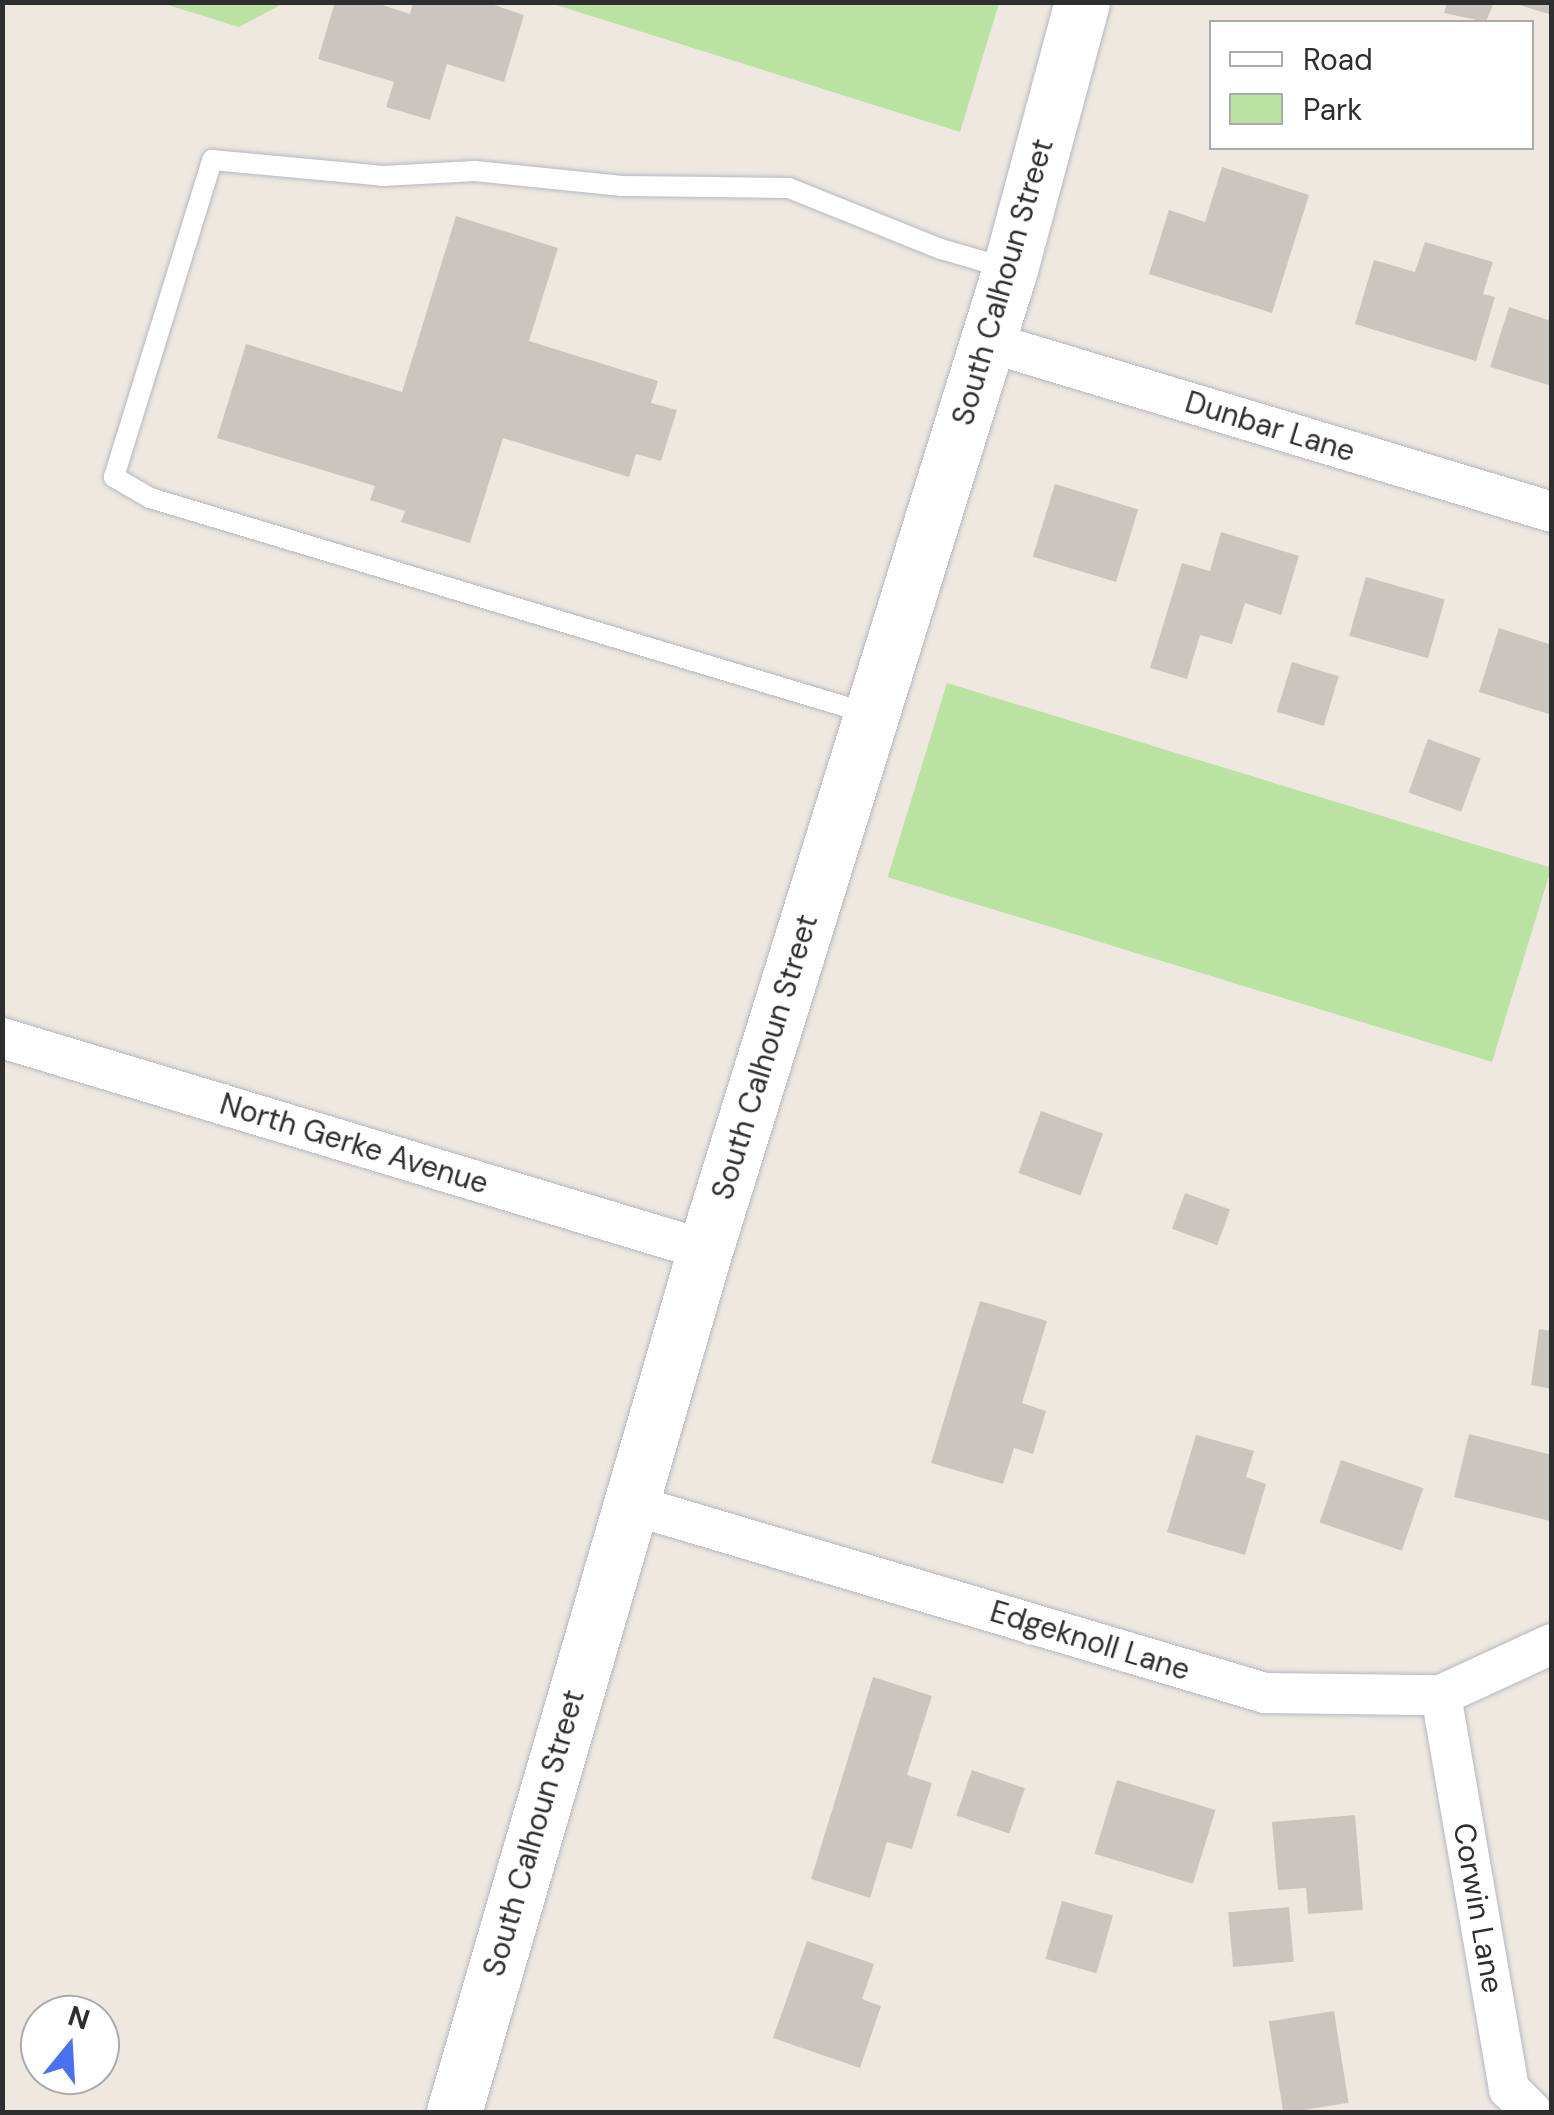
<!DOCTYPE html>
<html>
<head>
<meta charset="utf-8">
<style>
  body { margin:0 }
  #map { position:relative; width:1554px; height:2115px; overflow:hidden; background:#eee8e1; font-family:"DM Sans",sans-serif }
  div>[style] { position:absolute }
  .green>* { inset:0; background:#bae2a1; transform-origin:0 0 }
  .building>* { inset:0; background:#cac6bf; transform-origin:0 0 }
  .roads { filter:drop-shadow(0 0 2px #b5b8c0) drop-shadow(0 0 2px #b5b8c0) }
  .lane>* { height:20px; margin:-10px; padding:0 10px; transform-origin:10px; border-radius:10px; background:#fff }
  .street>* { height:40px; margin:-20px; padding:0 20px; transform-origin:20px; border-radius:20px; background:#fff }
  .secondary>* { height:55px; margin:-27.5px; padding:0 27.5px; transform-origin:27.5px; border-radius:27.5px; background:#fff }
  span { translate:-50% -50%; white-space:nowrap; text-align:center; line-height:1.15; -webkit-text-stroke:9px #fff; paint-order:stroke }
  .street-label { font-size:30px; color:#2e2e2e }
  .frame { position:absolute; inset:0; border:5px solid #2e2e2e; pointer-events:none }
  .legend { position:absolute; left:1209px; top:20px; width:325px; height:130px; box-sizing:border-box; background:#fff; border:2px solid #ababab; margin:0; padding:12px 18px; list-style:none; font-size:30px; color:#2e2e2e }
  .legend li { display:flex; align-items:center; gap:20px; height:50px }
  .legend b { width:50px; border:2px solid #ababab }
  .north { position:absolute; left:20px; top:1995px; width:100px; height:100px; box-sizing:border-box; background:#fff; border:2px solid #ababab; border-radius:50%; rotate:18deg; font-size:28px; font-weight:700; line-height:40px; text-align:center; color:#2e2e2e }
  .north::after { content:''; display:block; margin:auto; width:35px; height:45px; background:#4972f3; clip-path:polygon(50% 0,100% 100%,50% 72%,0 100%) }
</style>
</head>
<body>
<div id="map">
  <div class="green">
    <div style="clip-path:polygon(161px 3px,284px 2px,284px 3px,239px 27px)"></div>
    <div style="clip-path:polygon(550px 3px,999px 3px,960px 132px)"></div>
    <div style="left:947px;top:683px;width:632px;height:203px;rotate:17deg"></div>
  </div>
  <div class="building">
    <div style="clip-path:polygon(335px 2px,373px 2px,410px 14px,413px 2px,485px 2px,524px 15px,504px 82px,447px 64px,430px 120px,386px 107px,394px 82px,318px 59px)"></div>
    <div style="clip-path:polygon(1447px 2px,1494px 2px,1486px 22px,1444px 13px)"></div>
    <div style="clip-path:polygon(1552px 2px,1552px 15px,1513px 3px,1514px 2px)"></div>
    <div style="clip-path:polygon(1222px 167px,1309px 195px,1272px 313px,1149px 274px,1169px 210px,1205px 222px)"></div>
    <div style="clip-path:polygon(456px 216px,558px 248px,529px 341px,658px 381px,651px 403px,677px 410px,661px 461px,636px 454px,629px 477px,503px 438px,470px 543px,401px 522px,405px 511px,370px 500px,375px 486px,217px 438px,246px 344px,402px 392px)"></div>
    <div style="clip-path:polygon(1425px 242px,1493px 262px,1483px 294px,1495px 297px,1476px 361px,1355px 324px,1374px 260px,1415px 272px)"></div>
    <div style="clip-path:polygon(1509px 307px,1548px 320px,1552px 312px,1552px 386px,1490px 367px)"></div>
    <div style="left:1055px;top:484px;width:87px;height:76px;rotate:17deg"></div>
    <div style="clip-path:polygon(1221px 532px,1299px 556px,1281px 615px,1245px 603px,1232px 644px,1200px 635px,1187px 679px,1150px 668px,1182px 563px,1210px 571px)"></div>
    <div style="left:1366px;top:577px;width:82px;height:61px;rotate:16deg"></div>
    <div style="clip-path:polygon(1499px 628px,1552px 645px,1552px 715px,1479px 692px)"></div>
    <div style="left:1292px;top:662px;width:49px;height:52px;rotate:17deg"></div>
    <div style="left:1428px;top:739px;width:56px;height:57px;rotate:20deg"></div>
    <div style="left:1041px;top:1111px;width:66px;height:66px;rotate:20deg"></div>
    <div style="left:1185px;top:1193px;width:48px;height:38px;rotate:20deg"></div>
    <div style="clip-path:polygon(980px 1301px,1047px 1321px,1022px 1403px,1046px 1411px,1033px 1454px,1014px 1448px,1003px 1484px,931px 1463px)"></div>
    <div style="clip-path:polygon(1539px 1329px,1552px 1331px,1552px 1389px,1531px 1385px)"></div>
    <div style="clip-path:polygon(1469px 1434px,1552px 1455px,1550px 1521px,1454px 1497px)"></div>
    <div style="clip-path:polygon(1196px 1435px,1254px 1451px,1246px 1477px,1266px 1484px,1245px 1555px,1167px 1532px)"></div>
    <div style="left:1341px;top:1460px;width:87px;height:66px;rotate:19deg"></div>
    <div style="clip-path:polygon(873px 1677px,932px 1696px,907px 1775px,932px 1783px,912px 1849px,887px 1842px,870px 1898px,811px 1879px)"></div>
    <div style="left:972px;top:1770px;width:56px;height:48px;rotate:19deg"></div>
    <div style="left:1117px;top:1780px;width:103px;height:77px;rotate:17deg"></div>
    <div style="clip-path:polygon(1355px 1815px,1363px 1910px,1308px 1914px,1306px 1888px,1278px 1890px,1272px 1822px)"></div>
    <div style="left:1062px;top:1901px;width:53px;height:60px;rotate:16deg"></div>
    <div style="left:1289px;top:1907px;width:55px;height:61px;rotate:85deg"></div>
    <div style="clip-path:polygon(807px 1941px,874px 1964px,862px 1999px,881px 2006px,860px 2068px,773px 2038px)"></div>
    <div style="left:1334px;top:2011px;width:93px;height:66px;rotate:81deg"></div>
  </div>
  <div class="roads">
    <div class="lane">
      <div style="left:870px;top:714px;width:752px;rotate:-163.3deg"></div>
      <div style="left:150px;top:498px;width:42px;rotate:-149.7deg"></div>
      <div style="left:114px;top:477px;width:332px;rotate:-72.8deg"></div>
      <div style="left:212px;top:160px;width:172px;rotate:5.3deg"></div>
      <div style="left:383px;top:176px;width:92px;rotate:-3.1deg"></div>
      <div style="left:475px;top:171px;width:148px;rotate:5.8deg"></div>
      <div style="left:622px;top:186px;width:167px;rotate:0.7deg"></div>
      <div style="left:789px;top:188px;width:164px;rotate:21.9deg"></div>
      <div style="left:941px;top:249px;width:72px;rotate:16.2deg"></div>
    </div>
    <div class="street">
      <div style="left:988px;top:342px;width:589px;rotate:16.77deg"></div>
      <div style="left:2px;top:1038px;width:734px;rotate:16.78deg"></div>
      <div style="left:629px;top:1504px;width:663px;rotate:16.55deg"></div>
      <div style="left:1265px;top:1693px;width:176px;rotate:0.7deg"></div>
      <div style="left:1441px;top:1695px;width:122px;rotate:-24.7deg"></div>
      <div style="left:1441px;top:1695px;width:400px;rotate:80.2deg"></div>
      <div style="left:1509px;top:2089px;width:33px;rotate:45deg"></div>
    </div>
    <div class="secondary">
      <div style="left:454px;top:2112px;width:898px;rotate:-73.77deg"></div>
      <div style="left:705px;top:1250px;width:1027px;rotate:-72.73deg"></div>
      <div style="left:1010px;top:269px;width:277px;rotate:-74.9deg"></div>
    </div>
  </div>
  <div class="street-label">
    <span style="left:1003px;top:282px;rotate:-74deg">South Calhoun Street</span>
    <span style="left:1270px;top:427px;rotate:17deg">Dunbar Lane</span>
    <span style="left:765px;top:1057px;rotate:-73deg">South Calhoun Street</span>
    <span style="left:354px;top:1144px;rotate:17deg">North Gerke Avenue</span>
    <span style="left:1090px;top:1641px;rotate:17deg">Edgeknoll Lane</span>
    <span style="left:534px;top:1833px;rotate:-74deg">South Calhoun Street</span>
    <span style="left:1478px;top:1908px;rotate:80deg">Corwin Lane</span>
  </div>
  <div class="frame"></div>
  <ul class="legend">
  <li><b style="height:12px;background:#fff"></b>Road</li>
  <li><b style="height:28px;background:#bae2a1"></b>Park</li>
  </ul>
  <div class="north">N</div>
</div>
</body>
</html>
